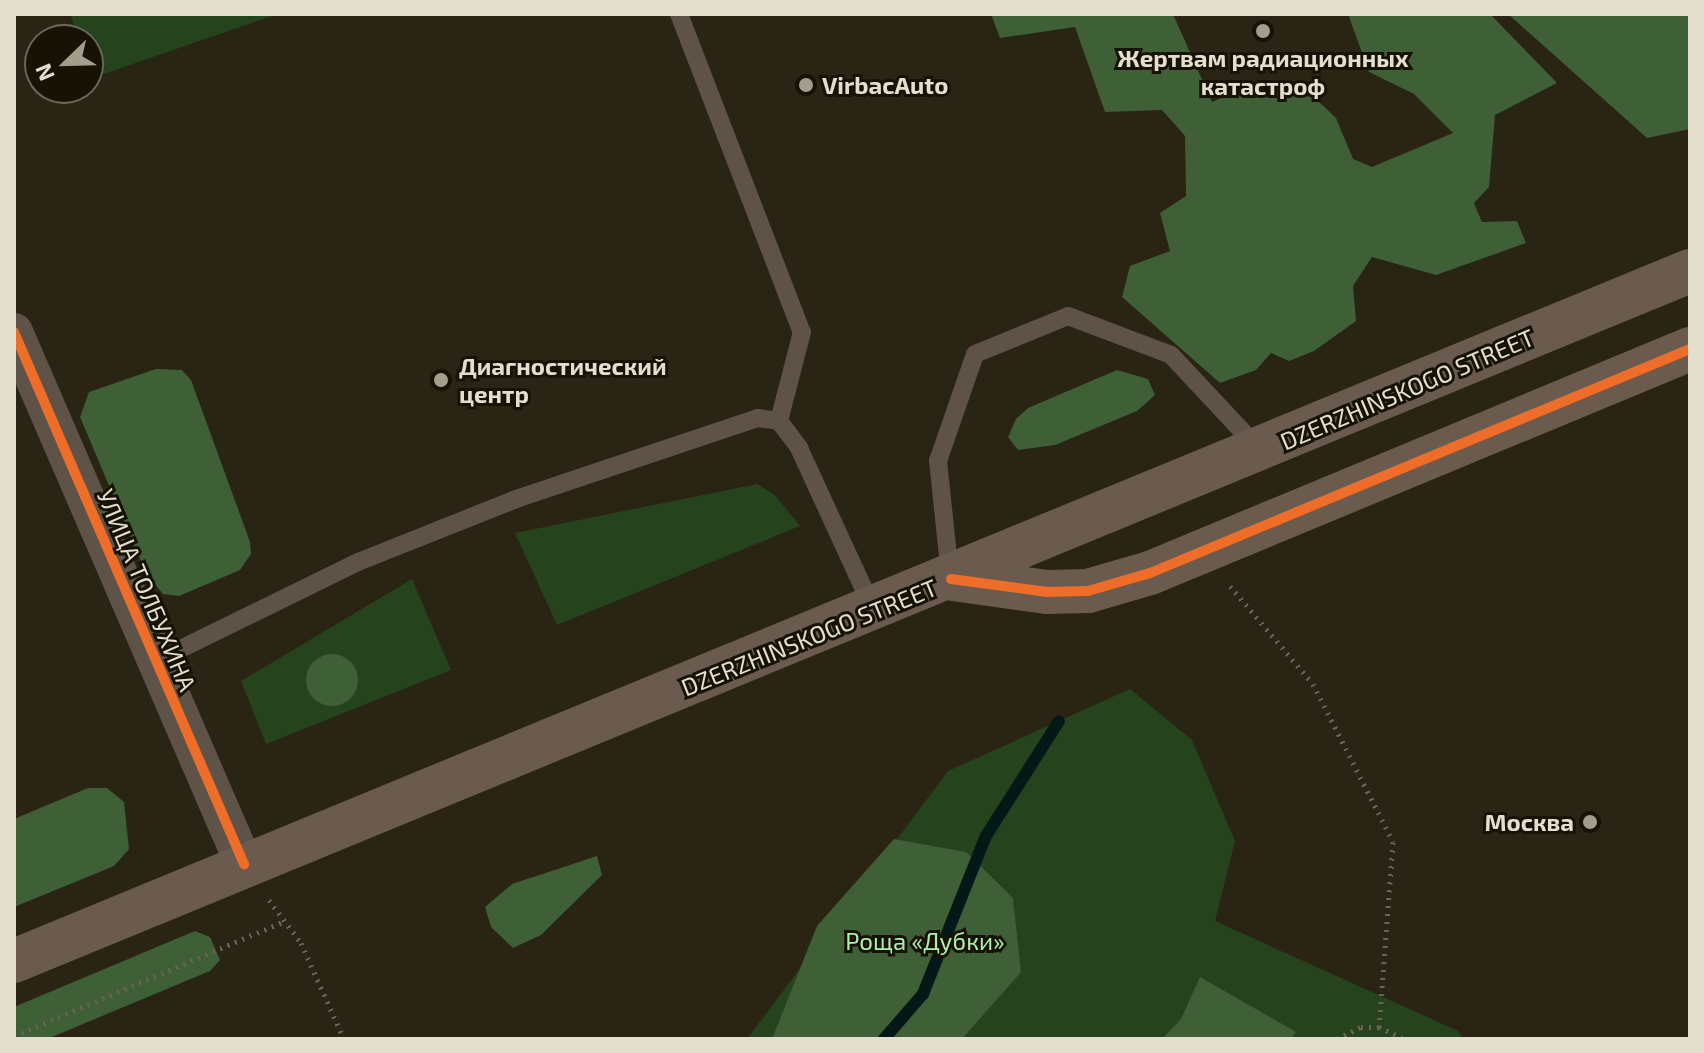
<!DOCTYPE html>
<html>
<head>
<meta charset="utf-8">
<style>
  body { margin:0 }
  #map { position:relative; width:1704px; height:1053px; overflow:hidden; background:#292413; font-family:"Exo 2",sans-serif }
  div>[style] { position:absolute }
  .green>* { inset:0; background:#25441d }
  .forest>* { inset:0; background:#3f5f36 }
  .round { border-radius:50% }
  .stream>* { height:12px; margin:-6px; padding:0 6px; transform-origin:6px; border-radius:6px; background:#041818 }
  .path>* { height:5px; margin-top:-2.5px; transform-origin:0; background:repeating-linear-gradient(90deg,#6a6258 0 2px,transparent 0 8px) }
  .lane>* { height:18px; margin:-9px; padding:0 9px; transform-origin:9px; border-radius:9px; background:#5f5348 }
  .street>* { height:38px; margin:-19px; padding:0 19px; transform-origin:19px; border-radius:19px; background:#5f5348 }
  .secondary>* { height:44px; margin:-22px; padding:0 22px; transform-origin:22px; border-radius:22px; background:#6a5b4e }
  .cycleway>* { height:10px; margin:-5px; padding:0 5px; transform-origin:5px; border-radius:5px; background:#ee6e29 }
  .dots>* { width:22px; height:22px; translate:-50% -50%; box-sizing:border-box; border:4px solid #161306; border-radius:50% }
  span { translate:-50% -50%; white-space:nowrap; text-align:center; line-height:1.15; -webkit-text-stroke:6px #161306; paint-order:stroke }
  .poi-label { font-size:24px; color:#e4dfcd; font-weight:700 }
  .left { translate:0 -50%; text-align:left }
  .right { translate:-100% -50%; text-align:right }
  .street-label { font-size:24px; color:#e4dfcd }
  .park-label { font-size:24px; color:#b1eda8 }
  .frame { position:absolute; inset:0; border:16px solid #e4dfcd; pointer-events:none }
  .north { position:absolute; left:24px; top:24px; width:80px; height:80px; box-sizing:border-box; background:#161306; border:2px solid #686556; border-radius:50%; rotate:247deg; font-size:22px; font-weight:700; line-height:32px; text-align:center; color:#e4dfcd }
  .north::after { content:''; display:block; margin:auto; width:28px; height:36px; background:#a39e8c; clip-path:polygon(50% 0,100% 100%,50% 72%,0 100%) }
</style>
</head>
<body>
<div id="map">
  <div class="green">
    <div style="clip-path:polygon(70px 14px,278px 14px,92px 78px,88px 40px,79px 40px)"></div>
    <div style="clip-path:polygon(757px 484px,775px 495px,800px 526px,557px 625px,515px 533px)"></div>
    <div style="clip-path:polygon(412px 579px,451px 670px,266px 744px,241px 681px)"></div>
    <div style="clip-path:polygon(1130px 689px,1192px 740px,1235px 841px,1215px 921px,1458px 1031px,1463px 1039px,747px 1039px,948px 771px)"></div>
  </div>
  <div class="forest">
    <div style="clip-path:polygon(991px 14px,1173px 14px,1212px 102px,1243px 89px,1282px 87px,1316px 99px,1336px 118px,1353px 159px,1372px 167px,1453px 133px,1414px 94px,1369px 72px,1348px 14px,1490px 14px,1557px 83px,1495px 115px,1489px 187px,1474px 203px,1482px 222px,1517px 221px,1526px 243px,1436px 275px,1372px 257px,1353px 286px,1356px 321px,1314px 351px,1289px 361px,1271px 353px,1256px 370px,1220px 383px,1122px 297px,1130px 266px,1170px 251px,1160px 213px,1186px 196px,1185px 136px,1162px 110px,1105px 112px,1075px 27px,1000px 38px)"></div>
    <div style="clip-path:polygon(1508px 14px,1690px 14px,1690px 129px,1647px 138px)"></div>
    <div style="clip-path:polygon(156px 369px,182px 370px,191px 380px,250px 542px,251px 554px,240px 570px,179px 596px,163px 594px,146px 573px,80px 417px,89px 392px)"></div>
    <div style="clip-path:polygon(1117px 370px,1148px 379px,1155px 395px,1137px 411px,1055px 445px,1018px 450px,1008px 437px,1016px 419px,1028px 408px)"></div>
    <div class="round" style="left:306px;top:654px;width:52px;height:52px"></div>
    <div style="clip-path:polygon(88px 788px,107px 788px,124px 802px,129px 849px,114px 866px,14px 907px,14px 819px)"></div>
    <div style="clip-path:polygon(894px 839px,966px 852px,1013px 898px,1021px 972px,962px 1039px,772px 1039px,817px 926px)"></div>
    <div style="clip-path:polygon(597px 856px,602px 875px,541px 935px,513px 948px,491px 927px,485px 907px,512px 884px)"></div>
    <div style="clip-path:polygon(195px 931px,210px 937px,220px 960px,210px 971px,47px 1039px,14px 1039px,14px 1007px)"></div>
    <div style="clip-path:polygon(1200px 977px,1296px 1032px,1291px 1039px,1162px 1039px,1181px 1019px)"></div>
  </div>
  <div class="stream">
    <div style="left:884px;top:1039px;width:60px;rotate:-49.1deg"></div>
    <div style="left:923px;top:994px;width:170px;rotate:-68.3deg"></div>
    <div style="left:986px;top:836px;width:136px;rotate:-57.6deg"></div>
  </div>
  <div class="path">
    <div style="left:1230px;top:586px;width:128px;rotate:49.7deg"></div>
    <div style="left:1313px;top:684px;width:177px;rotate:63.1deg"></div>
    <div style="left:1393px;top:842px;width:186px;rotate:94.3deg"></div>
    <div style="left:269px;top:900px;width:54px;rotate:53.3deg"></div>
    <div style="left:301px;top:943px;width:105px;rotate:65.9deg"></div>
    <div style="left:14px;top:1036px;width:294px;rotate:-23deg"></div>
    <div style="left:1337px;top:1039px;width:27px;rotate:-27deg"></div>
    <div style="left:1361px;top:1027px;width:18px"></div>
    <div style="left:1379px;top:1027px;width:29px;rotate:25deg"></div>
  </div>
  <div class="lane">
    <div style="left:679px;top:14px;width:341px;rotate:68.9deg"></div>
    <div style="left:802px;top:332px;width:92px;rotate:104.5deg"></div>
    <div style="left:950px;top:575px;width:115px;rotate:-96deg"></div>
    <div style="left:938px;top:461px;width:113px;rotate:-70.9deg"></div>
    <div style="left:975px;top:354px;width:100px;rotate:-22.2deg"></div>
    <div style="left:1068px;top:316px;width:110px;rotate:20.7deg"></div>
    <div style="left:1171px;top:355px;width:127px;rotate:46.9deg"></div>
    <div style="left:156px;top:661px;width:225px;rotate:-26.1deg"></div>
    <div style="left:358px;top:562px;width:170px;rotate:-21.7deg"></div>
    <div style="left:516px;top:499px;width:255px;rotate:-18.5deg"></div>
    <div style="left:758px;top:418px;width:21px;rotate:8deg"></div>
    <div style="left:779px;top:421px;width:34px;rotate:53deg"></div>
    <div style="left:799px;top:448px;width:175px;rotate:65.3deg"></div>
  </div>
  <div class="street">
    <div style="left:14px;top:332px;width:580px;rotate:66.62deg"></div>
  </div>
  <div class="secondary">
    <div style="left:953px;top:579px;width:95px;rotate:7.9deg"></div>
    <div style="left:1047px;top:592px;width:41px;rotate:-1.4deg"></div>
    <div style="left:1088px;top:591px;width:65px;rotate:-16.2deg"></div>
    <div style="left:1150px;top:573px;width:585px;rotate:-22.53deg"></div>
    <div style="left:14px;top:961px;width:1812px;rotate:-22.38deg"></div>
  </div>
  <div class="cycleway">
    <div style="left:14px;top:332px;width:580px;rotate:66.62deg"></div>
    <div style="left:951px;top:579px;width:97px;rotate:7.7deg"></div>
    <div style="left:1047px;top:592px;width:41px;rotate:-1.4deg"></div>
    <div style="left:1088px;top:591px;width:65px;rotate:-16.2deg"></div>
    <div style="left:1150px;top:573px;width:585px;rotate:-22.53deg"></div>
  </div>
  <div class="dots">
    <div style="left:1263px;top:31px;background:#a39e8c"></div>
    <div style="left:806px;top:85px;background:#a39e8c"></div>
    <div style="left:441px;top:380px;background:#a39e8c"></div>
    <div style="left:1590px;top:822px;background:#a39e8c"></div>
  </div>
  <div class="poi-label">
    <span style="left:1263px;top:72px">Жертвам радиационных<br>катастроф</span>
    <span class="left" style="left:822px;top:85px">VirbacAuto</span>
    <span class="left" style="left:459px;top:380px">Диагностический<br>центр</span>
    <span class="right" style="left:1574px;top:822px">Москва</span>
  </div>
  <div class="street-label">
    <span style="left:1407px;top:389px;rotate:-23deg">DZERZHINSKOGO STREET</span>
    <span style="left:147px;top:590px;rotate:67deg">УЛИЦА ТОЛБУХИНА</span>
    <span style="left:809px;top:637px;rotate:-22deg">DZERZHINSKOGO STREET</span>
  </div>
  <div class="park-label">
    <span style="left:925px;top:941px">Роща «Дубки»</span>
  </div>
  <div class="frame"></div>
  <div class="north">N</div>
</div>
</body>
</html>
